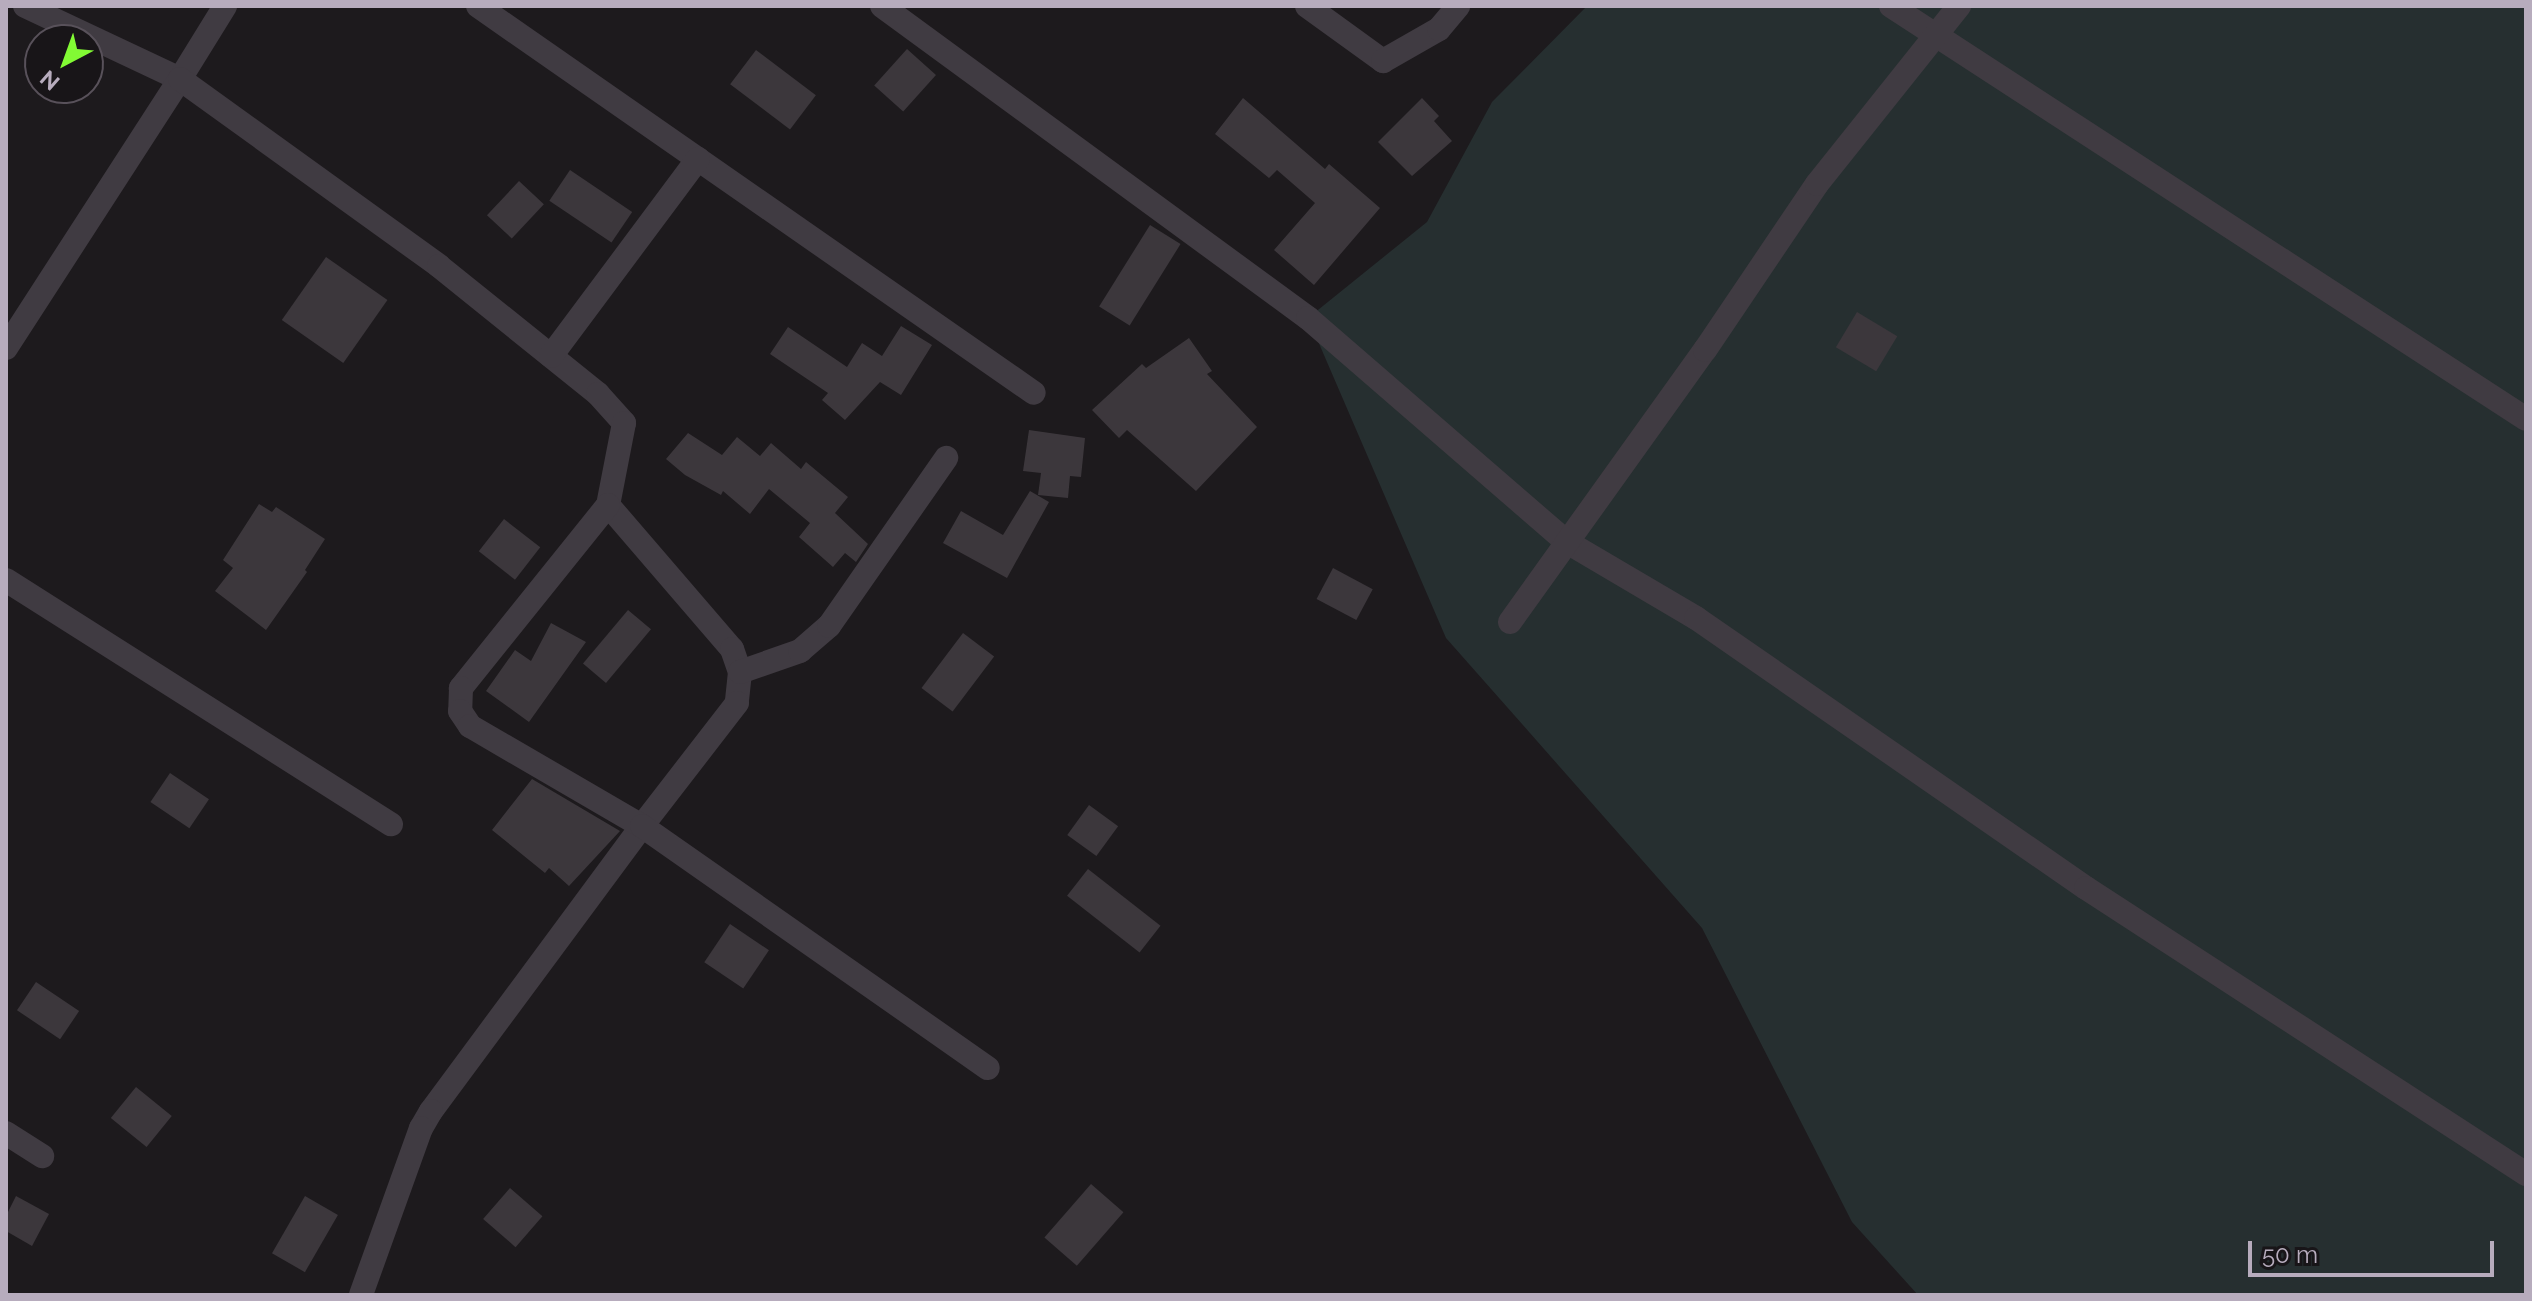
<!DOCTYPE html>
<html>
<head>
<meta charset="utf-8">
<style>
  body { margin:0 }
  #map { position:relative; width:2532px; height:1301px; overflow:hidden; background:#1d1a1d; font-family:Raleway,sans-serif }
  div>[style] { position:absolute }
  .green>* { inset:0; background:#262f30 }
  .building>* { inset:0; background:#3c373c; transform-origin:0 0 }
  .minor>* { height:24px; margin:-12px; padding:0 12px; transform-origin:12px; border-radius:12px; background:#403b42 }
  span { translate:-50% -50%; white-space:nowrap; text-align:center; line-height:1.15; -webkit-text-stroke:6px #181518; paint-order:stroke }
  .frame { position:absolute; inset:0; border:8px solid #b7acbd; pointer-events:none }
  .north { position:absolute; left:24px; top:24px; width:80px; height:80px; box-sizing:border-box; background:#181518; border:2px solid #58515a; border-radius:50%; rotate:221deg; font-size:22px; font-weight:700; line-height:32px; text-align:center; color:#b7acbd }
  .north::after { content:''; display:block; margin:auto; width:28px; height:36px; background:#82fa34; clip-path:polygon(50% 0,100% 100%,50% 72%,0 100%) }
  .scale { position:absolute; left:2248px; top:1241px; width:246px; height:36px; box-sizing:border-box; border:4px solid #b7acbd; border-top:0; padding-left:10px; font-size:24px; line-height:28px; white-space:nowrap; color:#b7acbd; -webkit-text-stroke:6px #181518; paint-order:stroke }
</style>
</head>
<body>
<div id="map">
  <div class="green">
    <div style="clip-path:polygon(1587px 6px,2526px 6px,2526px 1295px,1918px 1295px,1852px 1222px,1702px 928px,1446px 638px,1308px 318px,1427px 222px,1492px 102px)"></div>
  </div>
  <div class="building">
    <div style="left:907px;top:49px;width:39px;height:49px;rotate:42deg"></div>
    <div style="left:756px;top:50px;width:75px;height:43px;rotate:37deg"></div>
    <div style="clip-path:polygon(1243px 98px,1325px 169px,1329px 164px,1380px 208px,1314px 285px,1274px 250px,1315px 203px,1277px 170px,1269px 178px,1215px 134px)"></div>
    <div style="clip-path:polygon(1422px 98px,1439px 116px,1434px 121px,1452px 141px,1412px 176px,1378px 142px)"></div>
    <div style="left:570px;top:170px;width:75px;height:37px;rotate:34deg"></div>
    <div style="left:519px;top:181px;width:34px;height:47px;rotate:43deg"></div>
    <div style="left:1150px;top:225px;width:36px;height:96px;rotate:32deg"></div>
    <div style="left:326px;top:257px;width:75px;height:77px;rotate:35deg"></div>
    <div style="left:1857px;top:312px;width:47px;height:41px;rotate:31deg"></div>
    <div style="clip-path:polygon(901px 326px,932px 345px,901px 395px,880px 382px,845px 420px,822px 400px,828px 393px,770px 354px,788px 327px,847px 367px,862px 343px,882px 356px)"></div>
    <div style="clip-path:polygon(1189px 338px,1212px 371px,1207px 374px,1257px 427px,1196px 491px,1127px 430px,1119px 438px,1092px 410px,1142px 364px,1146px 368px)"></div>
    <div style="clip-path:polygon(1029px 430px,1085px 438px,1081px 477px,1070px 476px,1068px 498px,1038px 495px,1041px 473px,1023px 471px)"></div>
    <div style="clip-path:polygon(688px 433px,722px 455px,737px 437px,760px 456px,771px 443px,801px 469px,806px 462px,848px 497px,835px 513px,868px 544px,856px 562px,845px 553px,833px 567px,799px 537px,810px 523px,769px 489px,750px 514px,723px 491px,721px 495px,685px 475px,666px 459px)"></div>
    <div style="clip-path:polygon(1030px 491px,1049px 502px,1007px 578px,943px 543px,961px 511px,1003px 535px)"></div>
    <div style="clip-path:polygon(259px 504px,272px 512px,276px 507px,325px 539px,305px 570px,307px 572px,266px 630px,215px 591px,233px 568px,223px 560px)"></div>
    <div style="left:504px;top:519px;width:46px;height:41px;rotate:38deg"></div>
    <div style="left:1333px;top:568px;width:45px;height:35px;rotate:28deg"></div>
    <div style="left:628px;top:610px;width:30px;height:70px;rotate:40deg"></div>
    <div style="clip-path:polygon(551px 623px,586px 642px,529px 722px,486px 691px,515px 650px,531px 661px)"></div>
    <div style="left:963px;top:633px;width:39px;height:69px;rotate:37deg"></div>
    <div style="left:170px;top:773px;width:47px;height:35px;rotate:34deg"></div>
    <div style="clip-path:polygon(532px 779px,620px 831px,569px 886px,549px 868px,545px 873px,492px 830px)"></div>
    <div style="left:1089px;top:805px;width:36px;height:37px;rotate:36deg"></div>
    <div style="left:1088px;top:869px;width:92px;height:34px;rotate:38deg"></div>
    <div style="left:730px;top:924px;width:47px;height:46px;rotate:34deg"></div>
    <div style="left:36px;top:982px;width:52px;height:34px;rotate:34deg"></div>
    <div style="left:136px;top:1087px;width:46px;height:40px;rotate:39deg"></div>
    <div style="left:1091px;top:1184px;width:43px;height:71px;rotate:41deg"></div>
    <div style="left:510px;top:1188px;width:43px;height:41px;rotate:41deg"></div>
    <div style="clip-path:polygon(16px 1196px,49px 1214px,32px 1246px,6px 1231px,6px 1216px)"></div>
    <div style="left:305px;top:1196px;width:38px;height:66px;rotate:30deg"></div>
  </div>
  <div class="minor">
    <div style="left:25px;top:6px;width:171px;rotate:25.2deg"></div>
    <div style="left:180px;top:79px;width:86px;rotate:-58.3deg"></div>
    <div style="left:478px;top:6px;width:677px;rotate:34.84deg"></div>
    <div style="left:882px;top:6px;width:528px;rotate:36.22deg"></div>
    <div style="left:1308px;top:318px;width:342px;rotate:40.9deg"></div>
    <div style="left:1567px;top:542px;width:150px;rotate:30.5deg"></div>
    <div style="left:1696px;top:618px;width:474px;rotate:34.7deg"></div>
    <div style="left:2086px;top:888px;width:525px;rotate:33.02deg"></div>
    <div style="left:1307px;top:6px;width:94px;rotate:35.9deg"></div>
    <div style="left:1383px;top:61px;width:64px;rotate:-29.7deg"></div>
    <div style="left:1439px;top:29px;width:30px;rotate:-50deg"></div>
    <div style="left:1891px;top:6px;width:757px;rotate:33.04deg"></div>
    <div style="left:6px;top:348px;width:320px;rotate:-57.1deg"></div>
    <div style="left:180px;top:79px;width:319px;rotate:35.8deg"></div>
    <div style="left:439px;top:266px;width:204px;rotate:38.8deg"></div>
    <div style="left:598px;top:394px;width:39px;rotate:48deg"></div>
    <div style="left:624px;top:423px;width:84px;rotate:101deg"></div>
    <div style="left:608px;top:505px;width:190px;rotate:49.3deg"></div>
    <div style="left:732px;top:649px;width:24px;rotate:71deg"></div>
    <div style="left:740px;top:672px;width:31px;rotate:96deg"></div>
    <div style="left:737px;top:703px;width:155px;rotate:127.7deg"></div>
    <div style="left:642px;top:826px;width:355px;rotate:126.5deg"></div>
    <div style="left:431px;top:1111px;width:20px;rotate:120deg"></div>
    <div style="left:421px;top:1128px;width:177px;rotate:109.8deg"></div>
    <div style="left:551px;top:356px;width:246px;rotate:-53.3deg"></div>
    <div style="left:608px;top:505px;width:235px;rotate:128.8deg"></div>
    <div style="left:461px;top:688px;width:23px;rotate:92deg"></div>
    <div style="left:460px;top:711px;width:18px;rotate:56deg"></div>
    <div style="left:470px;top:726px;width:199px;rotate:30.2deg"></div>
    <div style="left:642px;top:826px;width:422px;rotate:35deg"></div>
    <div style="left:6px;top:580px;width:456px;rotate:32.4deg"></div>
    <div style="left:1510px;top:622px;width:335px;rotate:-54.4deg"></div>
    <div style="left:1705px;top:350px;width:200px;rotate:-56deg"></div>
    <div style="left:1817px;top:184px;width:228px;rotate:-51.4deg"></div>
    <div style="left:740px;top:672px;width:64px;rotate:-19.3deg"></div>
    <div style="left:800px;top:651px;width:38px;rotate:-41deg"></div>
    <div style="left:829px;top:626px;width:205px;rotate:-55.1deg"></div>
    <div style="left:6px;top:1133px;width:43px;rotate:32.6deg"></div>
  </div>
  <div class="frame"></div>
  <div class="north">N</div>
  <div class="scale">50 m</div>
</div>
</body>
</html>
